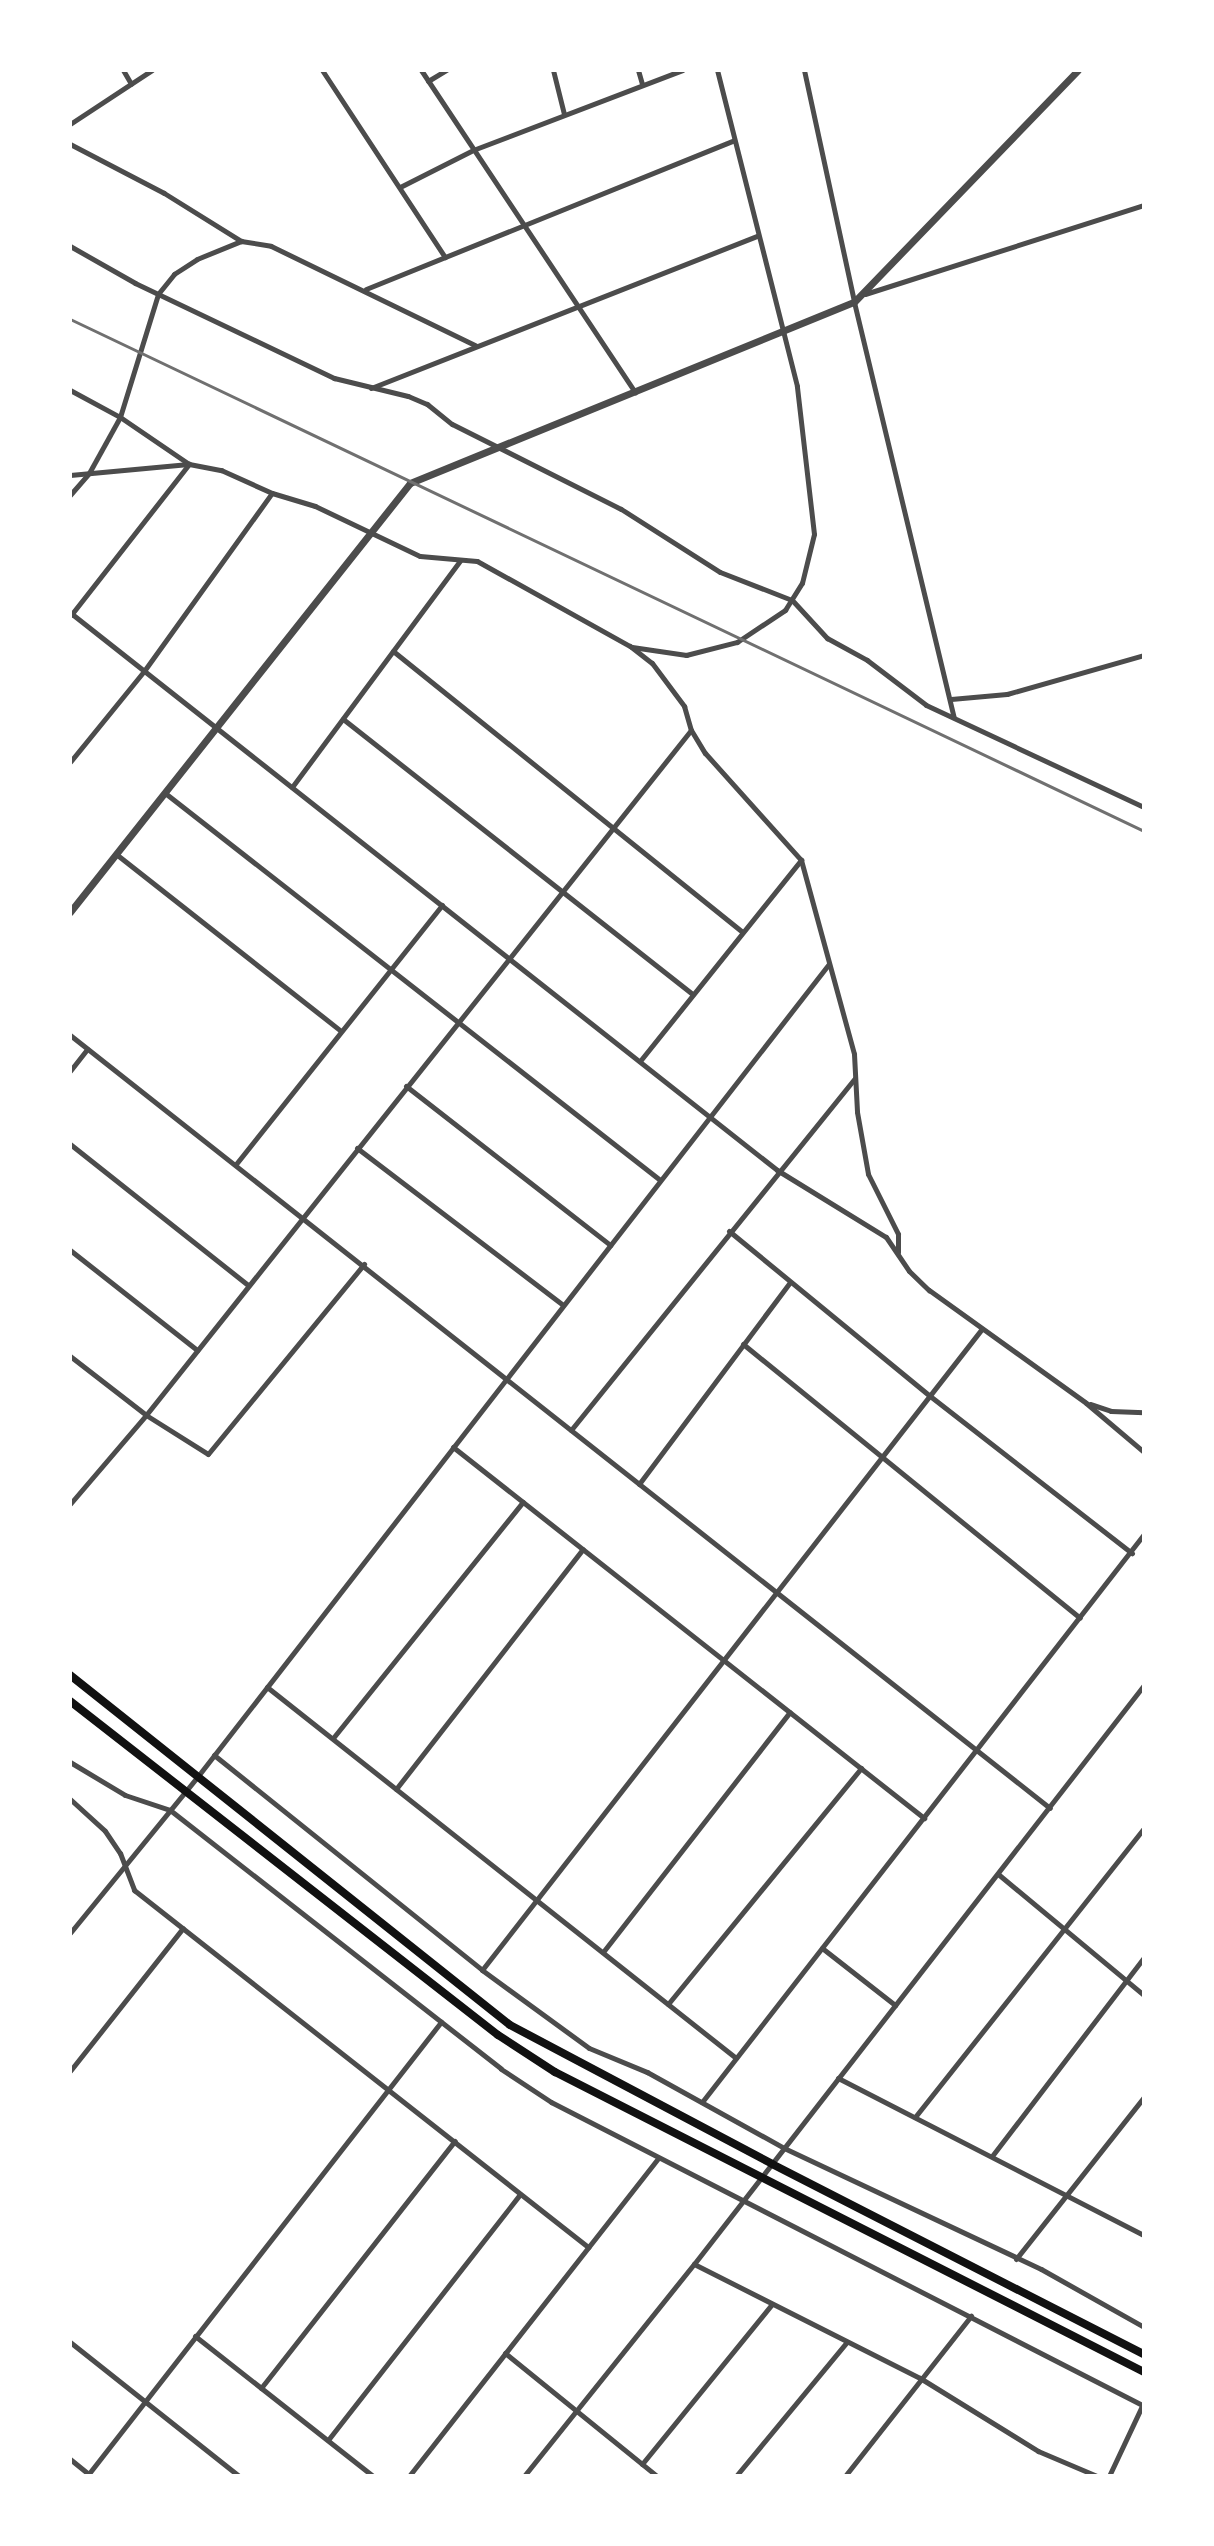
<!DOCTYPE html>
<html>
<head>
<meta charset="utf-8">
<style>
  body { margin:0 }
  #map { position:relative; width:1214px; height:2546px; overflow:hidden; background:#fff; font-family:Bitter,serif }
  div>[style] { position:absolute }
  .minor>* { height:5px; margin:-2.5px; padding:0 2.5px; transform-origin:2.5px; border-radius:2.5px; background:#4c4c4c }
  .tertiary>* { height:7px; margin:-3.5px; padding:0 3.5px; transform-origin:3.5px; border-radius:3.5px; background:#4c4c4c }
  .primary>* { height:8px; margin:-4px; padding:0 4px; transform-origin:4px; border-radius:4px; background:#111 }
  .rail>* { height:3px; margin:-1.5px; padding:0 1.5px; transform-origin:1.5px; border-radius:1.5px; background:#707070 }
  span { translate:-50% -50%; white-space:nowrap; text-align:center; line-height:1.15; -webkit-text-stroke:8px #fff; paint-order:stroke }
  .frame { position:absolute; inset:0; border:72px solid #fff; pointer-events:none }
</style>
</head>
<body>
<div id="map">
  <div class="minor">
    <div style="left:123px;top:70px;width:16px;rotate:60deg"></div>
    <div style="left:322px;top:70px;width:224px;rotate:56.7deg"></div>
    <div style="left:421px;top:70px;width:387px;rotate:56.4deg"></div>
    <div style="left:553px;top:70px;width:45px;rotate:76deg"></div>
    <div style="left:638px;top:70px;width:15px;rotate:74deg"></div>
    <div style="left:804px;top:70px;width:237px;rotate:77.8deg"></div>
    <div style="left:854px;top:302px;width:427px;rotate:76.5deg"></div>
    <div style="left:428px;top:81px;width:21px;rotate:-31deg"></div>
    <div style="left:70px;top:124px;width:98px;rotate:-33.4deg"></div>
    <div style="left:70px;top:144px;width:106px;rotate:27.5deg"></div>
    <div style="left:164px;top:193px;width:91px;rotate:31.9deg"></div>
    <div style="left:241px;top:241px;width:30px;rotate:9deg"></div>
    <div style="left:271px;top:246px;width:227px;rotate:25.9deg"></div>
    <div style="left:400px;top:187px;width:82px;rotate:-26.9deg"></div>
    <div style="left:473px;top:150px;width:224px;rotate:-20.9deg"></div>
    <div style="left:70px;top:246px;width:75px;rotate:29.6deg"></div>
    <div style="left:135px;top:283px;width:221px;rotate:25.5deg"></div>
    <div style="left:334px;top:378px;width:76px;rotate:13.7deg"></div>
    <div style="left:408px;top:396px;width:21px;rotate:23deg"></div>
    <div style="left:427px;top:404px;width:32px;rotate:39deg"></div>
    <div style="left:452px;top:424px;width:189px;rotate:26.7deg"></div>
    <div style="left:621px;top:509px;width:117px;rotate:32.5deg"></div>
    <div style="left:720px;top:572px;width:77px;rotate:21.3deg"></div>
    <div style="left:792px;top:600px;width:52px;rotate:47.4deg"></div>
    <div style="left:827px;top:638px;width:46px;rotate:28.8deg"></div>
    <div style="left:867px;top:660px;width:74px;rotate:37.3deg"></div>
    <div style="left:926px;top:705px;width:241px;rotate:25.1deg"></div>
    <div style="left:366px;top:289px;width:396px;rotate:-22deg"></div>
    <div style="left:865px;top:294px;width:293px;rotate:-17.7deg"></div>
    <div style="left:371px;top:388px;width:415px;rotate:-21.5deg"></div>
    <div style="left:70px;top:390px;width:57px;rotate:28.4deg"></div>
    <div style="left:120px;top:417px;width:83px;rotate:34.3deg"></div>
    <div style="left:189px;top:464px;width:33px;rotate:11deg"></div>
    <div style="left:221px;top:470px;width:56px;rotate:24.3deg"></div>
    <div style="left:272px;top:493px;width:45px;rotate:16.8deg"></div>
    <div style="left:315px;top:506px;width:116px;rotate:25.5deg"></div>
    <div style="left:420px;top:556px;width:57px;rotate:5deg"></div>
    <div style="left:477px;top:561px;width:175px;rotate:29.1deg"></div>
    <div style="left:630px;top:646px;width:28px;rotate:38deg"></div>
    <div style="left:652px;top:663px;width:54px;rotate:53.3deg"></div>
    <div style="left:684px;top:706px;width:25px;rotate:74deg"></div>
    <div style="left:691px;top:730px;width:27px;rotate:59deg"></div>
    <div style="left:705px;top:753px;width:144px;rotate:48.1deg"></div>
    <div style="left:801px;top:860px;width:201px;rotate:74.7deg"></div>
    <div style="left:854px;top:1054px;width:58px;rotate:87deg"></div>
    <div style="left:857px;top:1112px;width:63px;rotate:79.9deg"></div>
    <div style="left:868px;top:1174px;width:67px;rotate:63.4deg"></div>
    <div style="left:898px;top:1234px;width:18px;rotate:90deg"></div>
    <div style="left:70px;top:475px;width:119px;rotate:-5.3deg"></div>
    <div style="left:70px;top:495px;width:29px;rotate:-49deg"></div>
    <div style="left:89px;top:473px;width:64px;rotate:-61deg"></div>
    <div style="left:120px;top:417px;width:129px;rotate:-72.8deg"></div>
    <div style="left:158px;top:294px;width:26px;rotate:-51deg"></div>
    <div style="left:174px;top:274px;width:27px;rotate:-33deg"></div>
    <div style="left:197px;top:259px;width:48px;rotate:-22.2deg"></div>
    <div style="left:72px;top:614px;width:898px;rotate:38.26deg"></div>
    <div style="left:777px;top:1170px;width:128px;rotate:31.6deg"></div>
    <div style="left:886px;top:1237px;width:41px;rotate:55.9deg"></div>
    <div style="left:909px;top:1271px;width:28px;rotate:44deg"></div>
    <div style="left:929px;top:1290px;width:193px;rotate:35.7deg"></div>
    <div style="left:1086px;top:1403px;width:76px;rotate:40.2deg"></div>
    <div style="left:71px;top:615px;width:192px;rotate:-52deg"></div>
    <div style="left:632px;top:647px;width:55px;rotate:8.4deg"></div>
    <div style="left:686px;top:655px;width:53px;rotate:-14.3deg"></div>
    <div style="left:737px;top:642px;width:58px;rotate:-33.7deg"></div>
    <div style="left:785px;top:610px;width:32px;rotate:-58deg"></div>
    <div style="left:802px;top:583px;width:50px;rotate:-76.2deg"></div>
    <div style="left:814px;top:534px;width:149px;rotate:-96.6deg"></div>
    <div style="left:797px;top:386px;width:326px;rotate:-104.2deg"></div>
    <div style="left:393px;top:651px;width:448px;rotate:38.8deg"></div>
    <div style="left:951px;top:699px;width:56px;rotate:-5.1deg"></div>
    <div style="left:1007px;top:694px;width:142px;rotate:-15.9deg"></div>
    <div style="left:343px;top:719px;width:445px;rotate:38.2deg"></div>
    <div style="left:70px;top:762px;width:117px;rotate:-50.9deg"></div>
    <div style="left:144px;top:671px;width:219px;rotate:-54.3deg"></div>
    <div style="left:292px;top:787px;width:282px;rotate:-53.4deg"></div>
    <div style="left:165px;top:793px;width:628px;rotate:38.02deg"></div>
    <div style="left:116px;top:854px;width:286px;rotate:38.2deg"></div>
    <div style="left:70px;top:1035px;width:1248px;rotate:38.27deg"></div>
    <div style="left:640px;top:1061px;width:258px;rotate:-51.3deg"></div>
    <div style="left:70px;top:1071px;width:28px;rotate:-52deg"></div>
    <div style="left:406px;top:1086px;width:259px;rotate:37.9deg"></div>
    <div style="left:70px;top:1144px;width:227px;rotate:38.4deg"></div>
    <div style="left:357px;top:1148px;width:259px;rotate:37.3deg"></div>
    <div style="left:236px;top:1164px;width:331px;rotate:-51.5deg"></div>
    <div style="left:729px;top:1231px;width:260px;rotate:39.4deg"></div>
    <div style="left:930px;top:1396px;width:256px;rotate:37.9deg"></div>
    <div style="left:70px;top:1250px;width:162px;rotate:38.2deg"></div>
    <div style="left:743px;top:1344px;width:434px;rotate:39.1deg"></div>
    <div style="left:70px;top:1356px;width:96px;rotate:37.8deg"></div>
    <div style="left:146px;top:1415px;width:73px;rotate:32.2deg"></div>
    <div style="left:208px;top:1454px;width:246px;rotate:-50.6deg"></div>
    <div style="left:1090px;top:1404px;width:22px;rotate:18deg"></div>
    <div style="left:1111px;top:1411px;width:33px;rotate:2deg"></div>
    <div style="left:571px;top:1430px;width:451px;rotate:-51.1deg"></div>
    <div style="left:453px;top:1447px;width:600px;rotate:38.23deg"></div>
    <div style="left:639px;top:1484px;width:252px;rotate:-53.2deg"></div>
    <div style="left:70px;top:1504px;width:117px;rotate:-49.5deg"></div>
    <div style="left:146px;top:1415px;width:875px;rotate:-51.49deg"></div>
    <div style="left:267px;top:1687px;width:598px;rotate:38.35deg"></div>
    <div style="left:333px;top:1738px;width:303px;rotate:-51.2deg"></div>
    <div style="left:214px;top:1755px;width:344px;rotate:38.7deg"></div>
    <div style="left:482px;top:1970px;width:132px;rotate:36.1deg"></div>
    <div style="left:589px;top:2048px;width:63px;rotate:22.5deg"></div>
    <div style="left:647px;top:2072px;width:157px;rotate:29deg"></div>
    <div style="left:784px;top:2148px;width:284px;rotate:25.2deg"></div>
    <div style="left:1041px;top:2269px;width:118px;rotate:29.4deg"></div>
    <div style="left:70px;top:1762px;width:64px;rotate:31deg"></div>
    <div style="left:125px;top:1795px;width:47px;rotate:18.4deg"></div>
    <div style="left:170px;top:1810px;width:420px;rotate:38deg"></div>
    <div style="left:501px;top:2069px;width:60px;rotate:33.4deg"></div>
    <div style="left:551px;top:2102px;width:666px;rotate:27.14deg"></div>
    <div style="left:396px;top:1789px;width:304px;rotate:-52.1deg"></div>
    <div style="left:70px;top:1799px;width:47px;rotate:42.4deg"></div>
    <div style="left:105px;top:1831px;width:27px;rotate:56deg"></div>
    <div style="left:120px;top:1853px;width:40px;rotate:69deg"></div>
    <div style="left:134px;top:1890px;width:578px;rotate:38.18deg"></div>
    <div style="left:998px;top:1874px;width:190px;rotate:39.7deg"></div>
    <div style="left:70px;top:1933px;width:203px;rotate:-50.8deg"></div>
    <div style="left:198px;top:1776px;width:1027px;rotate:-52.16deg"></div>
    <div style="left:822px;top:1948px;width:93px;rotate:38deg"></div>
    <div style="left:603px;top:1952px;width:304px;rotate:-52.1deg"></div>
    <div style="left:482px;top:1970px;width:812px;rotate:-52.06deg"></div>
    <div style="left:668px;top:2004px;width:305px;rotate:-50.7deg"></div>
    <div style="left:70px;top:2071px;width:182px;rotate:-51.7deg"></div>
    <div style="left:838px;top:2078px;width:344px;rotate:27.2deg"></div>
    <div style="left:702px;top:2102px;width:720px;rotate:-52.11deg"></div>
    <div style="left:915px;top:2117px;width:369px;rotate:-51.6deg"></div>
    <div style="left:992px;top:2156px;width:250px;rotate:-52.6deg"></div>
    <div style="left:1016px;top:2259px;width:206px;rotate:-51.7deg"></div>
    <div style="left:694px;top:2264px;width:253px;rotate:26.8deg"></div>
    <div style="left:920px;top:2378px;width:139px;rotate:31.7deg"></div>
    <div style="left:1038px;top:2451px;width:64px;rotate:23deg"></div>
    <div style="left:195px;top:2336px;width:226px;rotate:38.2deg"></div>
    <div style="left:70px;top:2342px;width:216px;rotate:38.4deg"></div>
    <div style="left:505px;top:2353px;width:196px;rotate:39deg"></div>
    <div style="left:261px;top:2388px;width:314px;rotate:-51.9deg"></div>
    <div style="left:328px;top:2440px;width:312px;rotate:-52deg"></div>
    <div style="left:70px;top:2459px;width:27px;rotate:39deg"></div>
    <div style="left:642px;top:2464px;width:205px;rotate:-50.9deg"></div>
    <div style="left:87px;top:2476px;width:576px;rotate:-52.06deg"></div>
    <div style="left:409px;top:2476px;width:404px;rotate:-51.9deg"></div>
    <div style="left:524px;top:2476px;width:272px;rotate:-51.3deg"></div>
    <div style="left:694px;top:2264px;width:733px;rotate:-52.15deg"></div>
    <div style="left:736px;top:2476px;width:173px;rotate:-50.4deg"></div>
    <div style="left:845px;top:2476px;width:204px;rotate:-51.8deg"></div>
    <div style="left:1109px;top:2476px;width:77px;rotate:-64.8deg"></div>
  </div>
  <div class="tertiary">
    <div style="left:70px;top:912px;width:547px;rotate:-51.6deg"></div>
    <div style="left:410px;top:483px;width:479px;rotate:-22.2deg"></div>
    <div style="left:854px;top:302px;width:322px;rotate:-46deg"></div>
  </div>
  <div class="primary">
    <div style="left:70px;top:1675px;width:562px;rotate:38.5deg"></div>
    <div style="left:510px;top:2025px;width:297px;rotate:27.9deg"></div>
    <div style="left:772px;top:2164px;width:418px;rotate:27.1deg"></div>
    <div style="left:70px;top:1701px;width:543px;rotate:37.97deg"></div>
    <div style="left:498px;top:2035px;width:68px;rotate:33deg"></div>
    <div style="left:555px;top:2072px;width:661px;rotate:26.99deg"></div>
  </div>
  <div class="rail">
    <div style="left:70px;top:319px;width:1190px;rotate:25.49deg"></div>
  </div>
  <div class="frame"></div>
</div>
</body>
</html>
